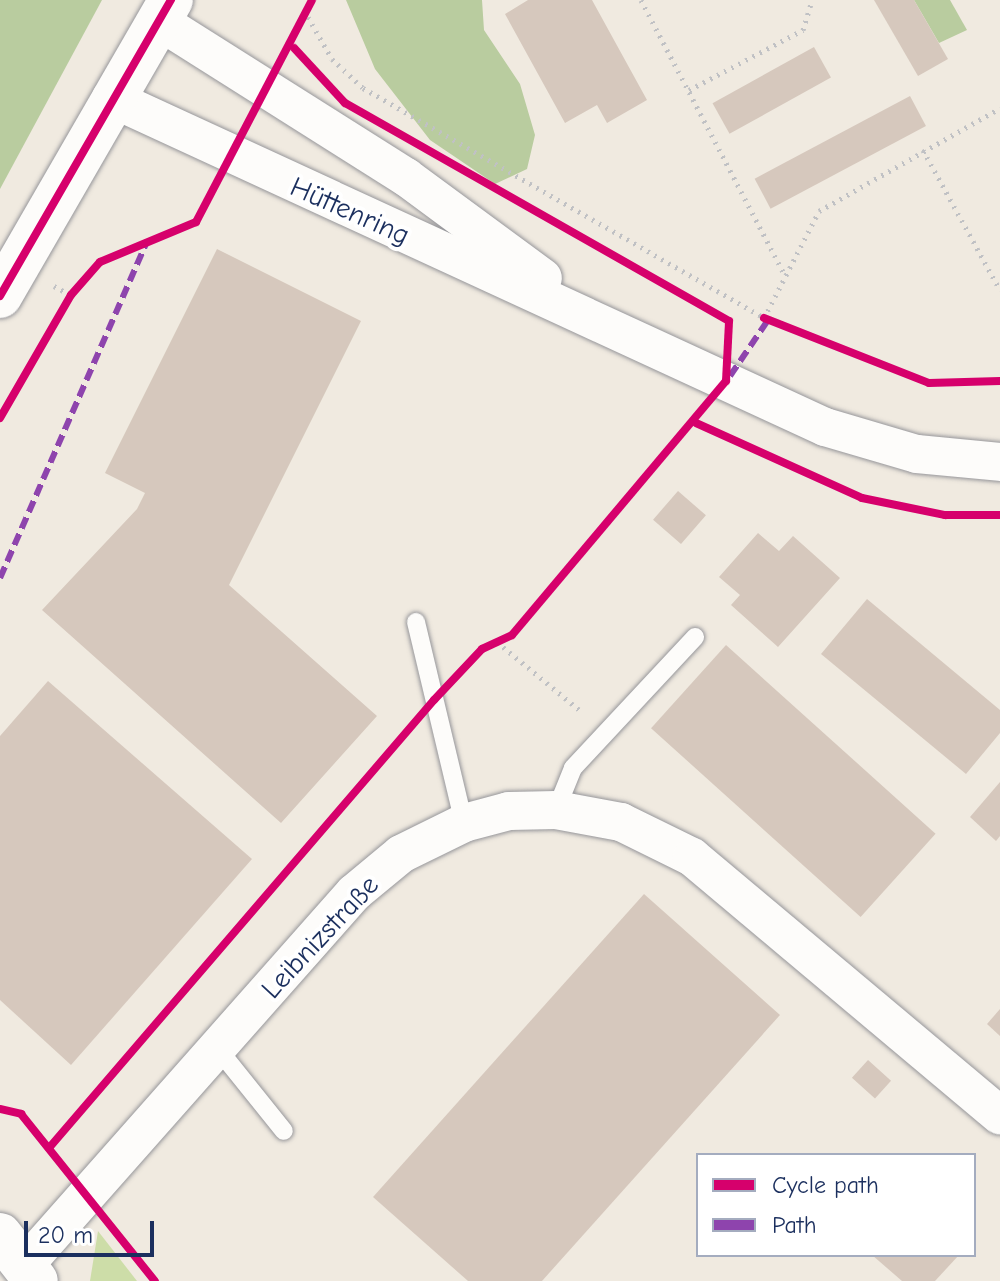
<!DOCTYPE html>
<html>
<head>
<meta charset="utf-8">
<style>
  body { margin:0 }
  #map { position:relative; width:1000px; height:1281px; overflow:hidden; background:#f0eae0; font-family:"Comic Neue",sans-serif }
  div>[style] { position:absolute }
  .green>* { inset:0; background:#cddda8 }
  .forest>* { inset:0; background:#b9cc9f }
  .building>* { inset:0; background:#d6c8bd; transform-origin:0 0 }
  .path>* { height:5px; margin-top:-2.5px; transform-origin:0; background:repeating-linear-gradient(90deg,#c0c1c4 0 2px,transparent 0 8px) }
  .roads { filter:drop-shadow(0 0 2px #96969a) drop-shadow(0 0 2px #96969a) }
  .service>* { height:18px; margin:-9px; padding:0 9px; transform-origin:9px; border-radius:9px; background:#fdfcfa }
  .minor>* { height:38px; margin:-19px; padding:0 19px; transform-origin:19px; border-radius:19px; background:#fdfcfa }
  .tertiary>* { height:44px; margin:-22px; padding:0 22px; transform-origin:22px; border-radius:22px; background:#fdfcfa }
  .quiet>* { height:6px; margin-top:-3px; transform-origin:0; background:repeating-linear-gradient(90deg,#8e44ad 0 12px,transparent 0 18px) }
  .cycleway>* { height:8px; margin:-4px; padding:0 4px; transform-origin:4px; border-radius:4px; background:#d6006c }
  span { translate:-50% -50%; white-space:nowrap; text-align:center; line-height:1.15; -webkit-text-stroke:8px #fff; paint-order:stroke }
  .street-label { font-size:28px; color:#1b2f5e }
  .legend { position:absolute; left:696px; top:1153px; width:280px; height:104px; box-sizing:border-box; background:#fff; border:2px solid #a4acbf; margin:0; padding:10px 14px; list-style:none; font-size:24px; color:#1b2f5e }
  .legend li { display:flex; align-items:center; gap:16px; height:40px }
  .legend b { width:40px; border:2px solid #a4acbf }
  .scale { position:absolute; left:24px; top:1221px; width:130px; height:36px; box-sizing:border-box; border:4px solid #1b2f5e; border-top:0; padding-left:10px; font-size:24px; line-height:28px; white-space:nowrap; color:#1b2f5e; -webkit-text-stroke:6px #fff; paint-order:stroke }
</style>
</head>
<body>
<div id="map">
  <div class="green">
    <div style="clip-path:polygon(98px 1231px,137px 1281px,90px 1281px)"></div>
  </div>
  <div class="forest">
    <div style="clip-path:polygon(0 0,102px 0,0 189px)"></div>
    <div style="clip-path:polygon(346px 0,482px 0,484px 30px,520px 84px,535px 135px,527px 169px,495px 184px,430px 140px,375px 69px)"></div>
    <div style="clip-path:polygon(914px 0,950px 0,967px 30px,939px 43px)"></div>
  </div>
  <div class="building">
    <div style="clip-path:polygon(528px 0,592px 0,647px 100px,607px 123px,597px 105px,565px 123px,505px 14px)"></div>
    <div style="clip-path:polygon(874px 0,914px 0,948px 59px,918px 76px)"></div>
    <div style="left:814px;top:47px;width:35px;height:116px;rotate:61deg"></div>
    <div style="left:910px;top:96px;width:34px;height:176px;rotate:62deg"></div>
    <div style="clip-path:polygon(217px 249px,361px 321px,229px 585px,377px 716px,281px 823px,42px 610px,137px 509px,145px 493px,105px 473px)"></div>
    <div style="left:678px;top:491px;width:37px;height:38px;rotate:41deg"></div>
    <div style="clip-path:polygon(758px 533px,779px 551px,793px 536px,840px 578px,778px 647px,731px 605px,740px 595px,719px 577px)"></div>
    <div style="clip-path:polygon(867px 599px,1000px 710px,1000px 733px,966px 774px,821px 654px)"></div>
    <div style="left:726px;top:645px;width:282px;height:112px;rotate:42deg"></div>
    <div style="clip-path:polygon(48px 681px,252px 859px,71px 1065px,0 1000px,0 736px)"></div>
    <div style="clip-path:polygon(1000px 782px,1000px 836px,996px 841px,970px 817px)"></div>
    <div style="clip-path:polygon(644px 894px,780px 1015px,542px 1281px,468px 1281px,373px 1197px)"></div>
    <div style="clip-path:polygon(1000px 1009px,1000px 1036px,987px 1024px)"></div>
    <div style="left:868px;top:1060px;width:31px;height:24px;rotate:42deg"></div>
    <div style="clip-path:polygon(872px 1255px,959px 1255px,935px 1281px,902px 1281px)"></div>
  </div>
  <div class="path">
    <div style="left:641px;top:0;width:310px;rotate:62.4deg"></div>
    <div style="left:308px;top:17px;width:48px;rotate:60.3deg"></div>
    <div style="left:332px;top:59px;width:42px;rotate:43.1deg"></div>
    <div style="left:363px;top:88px;width:462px;rotate:29.8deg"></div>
    <div style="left:764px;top:318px;width:120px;rotate:-62.8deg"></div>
    <div style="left:819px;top:211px;width:208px;rotate:-29.6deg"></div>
    <div style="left:689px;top:90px;width:129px;rotate:-27.8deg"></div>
    <div style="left:803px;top:30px;width:31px;rotate:-73deg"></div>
    <div style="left:923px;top:150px;width:160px;rotate:61.2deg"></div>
    <div style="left:54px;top:286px;width:19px;rotate:28deg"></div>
    <div style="left:497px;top:642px;width:110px;rotate:39.5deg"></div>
  </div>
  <div class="roads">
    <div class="service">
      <div style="left:416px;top:622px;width:207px;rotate:76.6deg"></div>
      <div style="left:556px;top:810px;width:45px;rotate:-68deg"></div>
      <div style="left:573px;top:768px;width:179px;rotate:-47deg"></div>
      <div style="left:218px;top:1049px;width:105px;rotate:51.2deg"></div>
    </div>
    <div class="minor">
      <div style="left:159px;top:21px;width:292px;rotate:32.3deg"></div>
      <div style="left:406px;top:177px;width:170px;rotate:36.4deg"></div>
      <div style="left:111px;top:98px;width:786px;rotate:24.74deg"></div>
      <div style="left:825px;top:427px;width:96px;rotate:16.4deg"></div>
      <div style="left:917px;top:454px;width:83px;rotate:5.5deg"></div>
      <div style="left:24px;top:1266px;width:498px;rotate:-48.5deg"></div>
      <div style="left:354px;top:893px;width:61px;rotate:-39.7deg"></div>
      <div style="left:401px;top:854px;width:70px;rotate:-26.2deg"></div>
      <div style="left:464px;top:823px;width:47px;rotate:-14.9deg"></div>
      <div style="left:509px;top:811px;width:47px;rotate:-1.2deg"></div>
      <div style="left:556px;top:810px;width:66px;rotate:10.5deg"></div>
      <div style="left:621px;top:822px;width:79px;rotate:26.2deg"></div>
      <div style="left:692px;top:857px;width:402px;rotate:40deg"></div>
    </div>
    <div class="tertiary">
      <div style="left:0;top:296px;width:342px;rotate:-60deg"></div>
      <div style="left:0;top:1235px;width:58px;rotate:52deg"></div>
    </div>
  </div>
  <div class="quiet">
    <div style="left:730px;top:376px;width:68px;rotate:-55.8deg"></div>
    <div style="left:0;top:578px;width:368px;rotate:-66.4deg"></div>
  </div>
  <div class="cycleway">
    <div style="left:0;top:296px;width:342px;rotate:-60deg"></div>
    <div style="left:764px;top:318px;width:177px;rotate:21.5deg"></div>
    <div style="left:929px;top:383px;width:71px;rotate:-1.6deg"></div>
    <div style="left:0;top:418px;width:142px;rotate:-60deg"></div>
    <div style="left:71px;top:295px;width:44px;rotate:-48.7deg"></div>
    <div style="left:100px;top:262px;width:104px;rotate:-22.6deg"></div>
    <div style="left:196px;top:222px;width:250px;rotate:-62.4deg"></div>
    <div style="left:696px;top:423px;width:182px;rotate:24.3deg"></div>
    <div style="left:862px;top:498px;width:85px;rotate:11.6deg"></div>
    <div style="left:945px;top:515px;width:55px"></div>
    <div style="left:0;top:1109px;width:22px;rotate:13deg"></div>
    <div style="left:21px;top:1114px;width:214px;rotate:51.3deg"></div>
    <div style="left:49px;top:1148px;width:591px;rotate:-49.33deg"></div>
    <div style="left:434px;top:700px;width:70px;rotate:-46.7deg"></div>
    <div style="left:482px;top:649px;width:33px;rotate:-25deg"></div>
    <div style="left:512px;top:635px;width:332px;rotate:-49.9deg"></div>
    <div style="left:726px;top:381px;width:60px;rotate:-87.1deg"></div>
    <div style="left:729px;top:321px;width:442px;rotate:-150.4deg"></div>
    <div style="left:345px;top:103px;width:75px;rotate:-132.8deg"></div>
  </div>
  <div class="street-label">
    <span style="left:350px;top:211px;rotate:24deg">Hüttenring</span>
    <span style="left:320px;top:937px;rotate:-47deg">Leibnizstraße</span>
  </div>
  <ul class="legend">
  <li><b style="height:10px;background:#d6006c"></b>Cycle path</li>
  <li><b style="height:10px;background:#8e44ad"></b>Path</li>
  </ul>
  <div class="scale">20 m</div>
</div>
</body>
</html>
